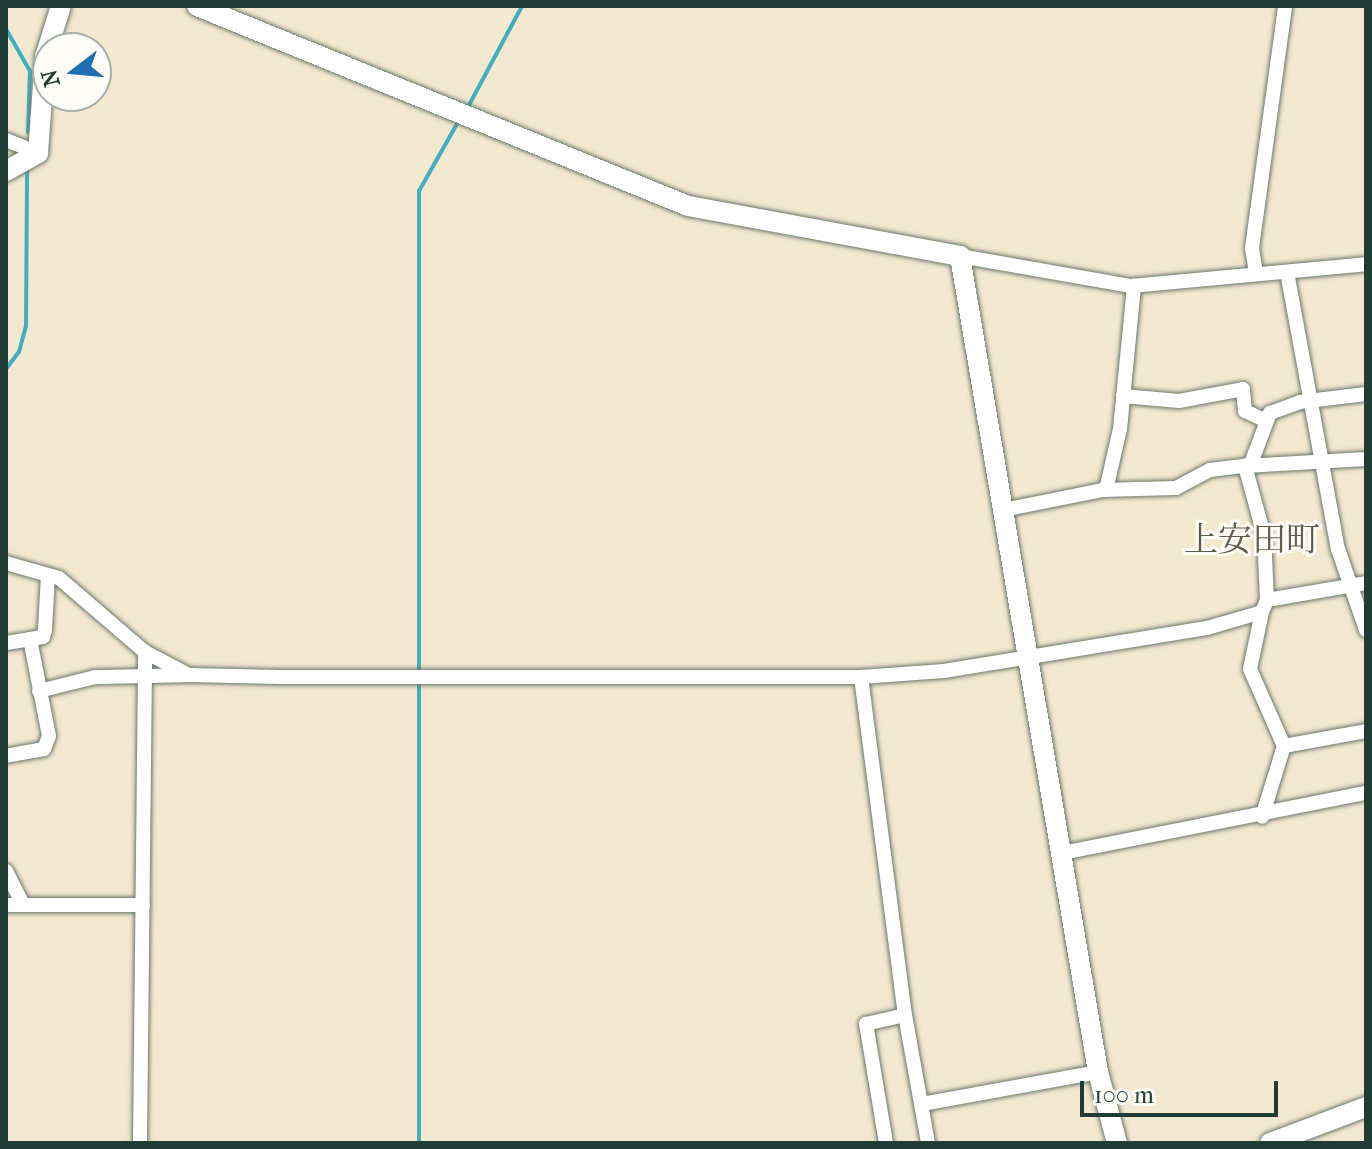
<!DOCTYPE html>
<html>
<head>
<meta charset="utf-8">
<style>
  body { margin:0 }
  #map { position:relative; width:1372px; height:1149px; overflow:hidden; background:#f3e8d0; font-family:"IM FELL French Canon","Noto Serif JP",serif }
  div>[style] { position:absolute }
  .stream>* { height:4px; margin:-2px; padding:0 2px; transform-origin:2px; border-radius:2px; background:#43aec2 }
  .roads { filter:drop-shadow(0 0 2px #69796b) drop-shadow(0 0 2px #69796b) }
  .street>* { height:14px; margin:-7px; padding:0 7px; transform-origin:7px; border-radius:7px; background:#fff }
  .secondary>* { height:20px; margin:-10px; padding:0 10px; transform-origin:10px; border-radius:10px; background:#fff }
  span { translate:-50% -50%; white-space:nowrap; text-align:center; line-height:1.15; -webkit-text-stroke:6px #fdfcf7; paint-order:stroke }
  .quarter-label { font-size:34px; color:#605e47 }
  .frame { position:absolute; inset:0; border:8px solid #1f3d34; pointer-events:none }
  .north { position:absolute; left:32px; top:32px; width:80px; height:80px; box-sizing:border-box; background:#fdfcf7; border:2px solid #a4b0a9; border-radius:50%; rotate:254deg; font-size:22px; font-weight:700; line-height:32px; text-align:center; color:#1f3d34 }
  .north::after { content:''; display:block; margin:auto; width:28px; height:36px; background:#1f6fb2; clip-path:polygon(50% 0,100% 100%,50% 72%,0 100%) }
  .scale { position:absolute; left:1080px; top:1081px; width:198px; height:36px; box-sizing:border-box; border:4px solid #1f3d34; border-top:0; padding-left:10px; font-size:24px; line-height:28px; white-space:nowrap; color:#1f3d34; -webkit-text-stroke:6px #fdfcf7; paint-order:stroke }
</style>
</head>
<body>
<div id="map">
  <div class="stream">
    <div style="left:6px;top:29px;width:48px;rotate:60.3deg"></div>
    <div style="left:30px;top:71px;width:61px;rotate:91.9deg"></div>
    <div style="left:469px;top:105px;width:112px;rotate:-61.8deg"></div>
    <div style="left:6px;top:369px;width:21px;rotate:-53deg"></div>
    <div style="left:19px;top:352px;width:27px;rotate:-75deg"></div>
    <div style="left:26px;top:326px;width:156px;rotate:-89.6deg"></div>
    <div style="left:419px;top:673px;width:482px;rotate:-90deg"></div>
    <div style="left:419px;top:191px;width:79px;rotate:-60.5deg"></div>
    <div style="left:419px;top:682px;width:461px;rotate:90deg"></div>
  </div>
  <div class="roads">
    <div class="street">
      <div style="left:6px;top:140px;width:35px;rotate:22deg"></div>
      <div style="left:960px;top:256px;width:174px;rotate:10deg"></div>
      <div style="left:1131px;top:286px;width:236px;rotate:-5.3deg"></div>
      <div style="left:1287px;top:272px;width:282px;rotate:79.6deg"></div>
      <div style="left:1338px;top:549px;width:86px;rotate:70.9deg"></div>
      <div style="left:1256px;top:273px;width:25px;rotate:-99deg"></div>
      <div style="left:1252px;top:248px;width:244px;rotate:-82.2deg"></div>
      <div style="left:1123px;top:396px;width:56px;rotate:5.1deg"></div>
      <div style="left:1179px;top:401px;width:65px;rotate:-10.6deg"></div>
      <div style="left:1243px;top:389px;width:22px;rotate:85deg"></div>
      <div style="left:1245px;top:411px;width:21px;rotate:25deg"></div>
      <div style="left:1250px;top:466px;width:57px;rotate:-69.3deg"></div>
      <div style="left:1270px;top:413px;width:32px;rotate:-20deg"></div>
      <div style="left:1300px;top:402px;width:66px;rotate:-6.9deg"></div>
      <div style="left:1106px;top:490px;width:63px;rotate:-77.1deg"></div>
      <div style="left:1120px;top:429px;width:144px;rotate:-84.4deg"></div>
      <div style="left:1003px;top:510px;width:101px;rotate:-11.4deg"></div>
      <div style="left:1102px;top:490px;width:74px;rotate:-1.5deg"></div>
      <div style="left:1176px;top:488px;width:38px;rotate:-28deg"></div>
      <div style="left:1210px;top:470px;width:35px;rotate:-7deg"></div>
      <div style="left:6px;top:563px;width:55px;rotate:15.8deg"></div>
      <div style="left:59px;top:578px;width:113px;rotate:40.7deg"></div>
      <div style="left:145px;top:652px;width:50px;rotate:27.6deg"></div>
      <div style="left:189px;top:675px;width:90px;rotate:1.3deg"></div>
      <div style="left:279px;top:677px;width:582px"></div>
      <div style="left:861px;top:677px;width:83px;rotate:-4.1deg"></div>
      <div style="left:944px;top:671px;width:266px;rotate:-9.3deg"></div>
      <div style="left:1207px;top:628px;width:57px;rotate:-16.2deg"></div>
      <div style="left:1262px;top:612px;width:13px;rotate:-67deg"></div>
      <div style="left:1267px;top:600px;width:100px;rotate:-9.7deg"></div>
      <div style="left:1267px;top:600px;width:65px;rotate:-92.6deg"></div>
      <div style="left:1264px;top:535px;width:72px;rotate:-105.4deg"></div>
      <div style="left:1245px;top:466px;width:121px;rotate:-3.3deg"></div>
      <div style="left:1262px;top:612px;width:58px;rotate:101.9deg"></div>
      <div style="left:1250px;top:669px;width:84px;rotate:66.2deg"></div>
      <div style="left:1284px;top:746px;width:74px;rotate:107.2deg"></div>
      <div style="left:30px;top:639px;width:13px;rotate:-9deg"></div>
      <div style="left:43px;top:637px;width:7px;rotate:-74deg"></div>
      <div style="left:45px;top:630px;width:55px;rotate:-86.9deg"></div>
      <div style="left:6px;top:643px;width:24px;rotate:-9deg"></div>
      <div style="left:30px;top:639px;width:99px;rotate:78.9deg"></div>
      <div style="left:49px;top:736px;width:14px;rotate:111deg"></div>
      <div style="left:44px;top:749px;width:39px;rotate:170deg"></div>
      <div style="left:861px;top:677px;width:341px;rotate:82.6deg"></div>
      <div style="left:905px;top:1015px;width:130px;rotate:79.8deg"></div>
      <div style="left:39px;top:691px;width:58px;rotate:-14deg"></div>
      <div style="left:95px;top:677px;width:93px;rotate:-1.2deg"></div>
      <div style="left:1284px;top:746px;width:83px;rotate:-10.4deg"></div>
      <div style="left:1062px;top:853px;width:310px;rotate:-11.2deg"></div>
      <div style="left:6px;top:871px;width:38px;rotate:63deg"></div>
      <div style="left:6px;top:905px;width:137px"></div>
      <div style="left:922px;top:1104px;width:179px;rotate:-10.3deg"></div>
      <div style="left:140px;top:1143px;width:491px;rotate:-89.4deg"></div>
      <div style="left:886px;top:1143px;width:121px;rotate:-99.5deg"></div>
      <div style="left:866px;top:1024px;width:40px;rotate:-13deg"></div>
    </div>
    <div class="secondary">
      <div style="left:197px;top:6px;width:530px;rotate:22.16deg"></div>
      <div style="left:688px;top:206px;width:277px;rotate:10.4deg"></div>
      <div style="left:960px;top:256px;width:828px;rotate:80.4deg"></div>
      <div style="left:1098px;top:1072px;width:73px;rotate:75deg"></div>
      <div style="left:6px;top:171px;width:37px;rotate:-29deg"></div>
      <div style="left:38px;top:153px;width:96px;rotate:-85.8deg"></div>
      <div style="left:45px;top:57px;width:53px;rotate:-72.6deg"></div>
      <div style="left:1270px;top:1143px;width:103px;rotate:-20.6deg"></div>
    </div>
  </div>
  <div class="quarter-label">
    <span style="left:1252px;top:541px">上安田町</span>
  </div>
  <div class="frame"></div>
  <div class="north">N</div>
  <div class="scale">100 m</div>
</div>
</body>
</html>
